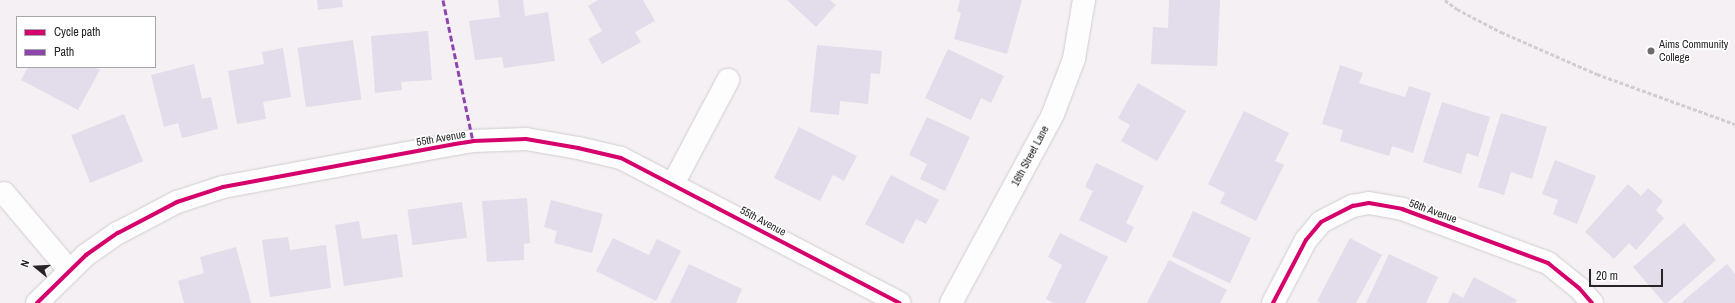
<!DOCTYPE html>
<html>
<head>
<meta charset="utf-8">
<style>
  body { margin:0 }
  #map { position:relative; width:1735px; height:303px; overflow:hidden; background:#f5f0f3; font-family:"Archivo Narrow",sans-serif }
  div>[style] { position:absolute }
  .building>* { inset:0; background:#e3dcea; transform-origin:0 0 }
  .path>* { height:2.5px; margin-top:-1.25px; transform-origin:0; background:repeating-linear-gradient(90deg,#d0cfd0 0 4px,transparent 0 6px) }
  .roads { filter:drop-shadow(0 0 1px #d1cdcf) drop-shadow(0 0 1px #d1cdcf) }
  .minor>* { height:22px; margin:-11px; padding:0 11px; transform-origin:11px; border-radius:11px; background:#fefdfd }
  .quiet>* { height:3px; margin-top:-1.5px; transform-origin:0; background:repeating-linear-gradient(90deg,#8e44ad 0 6px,transparent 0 9px) }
  .cycleway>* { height:4px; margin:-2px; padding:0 2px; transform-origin:2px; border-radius:2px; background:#d6006c }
  .dots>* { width:11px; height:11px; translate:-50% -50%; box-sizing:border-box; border:2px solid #fff; border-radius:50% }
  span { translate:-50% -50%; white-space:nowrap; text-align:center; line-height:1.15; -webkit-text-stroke:3.5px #fff; paint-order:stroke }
  .poi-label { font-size:11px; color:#262426 }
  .left { translate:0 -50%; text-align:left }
  .street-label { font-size:11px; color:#262426 }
  .legend { position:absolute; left:16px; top:16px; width:140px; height:52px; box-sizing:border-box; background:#fff; border:1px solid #a8a7a8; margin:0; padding:5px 7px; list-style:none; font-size:12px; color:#262426 }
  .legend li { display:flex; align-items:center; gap:8px; height:20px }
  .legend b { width:20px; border:1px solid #a8a7a8 }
  .north { position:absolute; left:16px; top:247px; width:40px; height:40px; -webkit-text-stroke:3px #fff; paint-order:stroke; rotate:288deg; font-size:11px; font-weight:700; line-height:16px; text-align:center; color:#262426 }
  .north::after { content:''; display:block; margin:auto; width:14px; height:18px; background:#262426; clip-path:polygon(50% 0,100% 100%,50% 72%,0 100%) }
  .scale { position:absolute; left:1589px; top:269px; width:74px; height:18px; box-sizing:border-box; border:2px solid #262426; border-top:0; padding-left:5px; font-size:12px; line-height:14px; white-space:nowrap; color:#262426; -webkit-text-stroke:3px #fff; paint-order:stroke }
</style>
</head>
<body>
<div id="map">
  <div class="building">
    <div style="clip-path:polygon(317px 0,342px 0,343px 7px,318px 10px)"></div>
    <div style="clip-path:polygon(498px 0,523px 0,525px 16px,548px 12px,555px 61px,504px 68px,502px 57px,475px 60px,469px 21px,500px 17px)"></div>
    <div style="clip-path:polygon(598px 0,643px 0,655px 21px,635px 32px,641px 42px,602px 64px,588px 39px,602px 31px,588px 6px)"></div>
    <div style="clip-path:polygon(787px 0,830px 0,836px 5px,816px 27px)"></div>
    <div style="clip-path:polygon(960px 0,1022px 0,1007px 54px,954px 39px,961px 13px,957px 11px)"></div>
    <div style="clip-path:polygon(1169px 0,1220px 0,1217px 66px,1151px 64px,1153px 27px,1168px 28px)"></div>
    <div style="clip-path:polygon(428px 31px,432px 80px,401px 82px,402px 90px,375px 93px,371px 36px)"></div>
    <div style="left:353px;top:40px;width:60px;height:56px;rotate:82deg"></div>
    <div style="clip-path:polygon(817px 45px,882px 51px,880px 74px,871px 73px,868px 104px,840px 101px,839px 115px,810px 112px)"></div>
    <div style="clip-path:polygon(283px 48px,291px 97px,263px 102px,266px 119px,237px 124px,228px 71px,264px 64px,262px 52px)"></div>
    <div style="clip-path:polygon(948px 49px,1004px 76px,991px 103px,981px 98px,971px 120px,925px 98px)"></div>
    <div style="clip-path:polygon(194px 64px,202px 99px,211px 97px,218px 129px,182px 138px,178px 123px,164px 127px,151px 75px)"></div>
    <div style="clip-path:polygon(1340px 65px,1363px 73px,1359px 83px,1405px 97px,1409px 86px,1431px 93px,1413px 153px,1392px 146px,1389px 156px,1340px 141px,1343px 130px,1322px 124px)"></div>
    <div style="clip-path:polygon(28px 67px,94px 67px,100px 70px,78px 110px,21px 80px)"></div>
    <div style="clip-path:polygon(1138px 83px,1186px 111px,1157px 161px,1121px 141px,1130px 125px,1118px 118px)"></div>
    <div style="clip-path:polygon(1442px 102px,1490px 117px,1478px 157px,1467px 153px,1461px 174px,1423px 162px)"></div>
    <div style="clip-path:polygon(1244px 111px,1289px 133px,1275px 161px,1284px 165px,1256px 221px,1220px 203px,1225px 193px,1208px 184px)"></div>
    <div style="clip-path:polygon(1501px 113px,1547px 127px,1532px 179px,1511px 172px,1504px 195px,1478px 187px)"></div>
    <div style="left:124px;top:114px;width:51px;height:57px;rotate:68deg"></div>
    <div style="clip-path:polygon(927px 117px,970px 137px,945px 191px,920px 179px,927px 164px,909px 155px)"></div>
    <div style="clip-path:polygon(799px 127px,857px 156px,844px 181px,833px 175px,820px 201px,774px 178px)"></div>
    <div style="clip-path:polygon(1555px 160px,1596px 176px,1577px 224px,1553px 214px,1558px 200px,1542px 194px)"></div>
    <div style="clip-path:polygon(1096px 163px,1144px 186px,1126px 223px,1134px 227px,1126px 243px,1079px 220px,1093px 191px,1085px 187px)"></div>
    <div style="clip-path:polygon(891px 175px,939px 200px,926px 224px,916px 219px,903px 244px,865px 224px)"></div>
    <div style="clip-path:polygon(1628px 184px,1641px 196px,1648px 188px,1663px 201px,1656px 210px,1664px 218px,1636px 250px,1629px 243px,1614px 259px,1585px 232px)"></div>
    <div style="clip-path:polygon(527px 198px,530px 243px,524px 244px,524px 260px,487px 262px,482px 201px)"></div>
    <div style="clip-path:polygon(551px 200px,603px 214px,592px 253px,554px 243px,557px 231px,544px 227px)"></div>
    <div style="left:462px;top:202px;width:36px;height:55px;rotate:82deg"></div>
    <div style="left:1193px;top:211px;width:64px;height:50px;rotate:25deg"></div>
    <div style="clip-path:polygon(359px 221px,362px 239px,397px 234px,403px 277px,344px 286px,335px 225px)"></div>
    <div style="clip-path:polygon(1684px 223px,1716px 260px,1667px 303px,1664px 303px,1633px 267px)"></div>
    <div style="clip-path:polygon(1060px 233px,1108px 257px,1085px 303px,1054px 303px,1046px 299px,1062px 265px,1048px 257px)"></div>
    <div style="clip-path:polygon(288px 237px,290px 250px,326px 245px,331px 288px,270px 297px,262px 240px)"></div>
    <div style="clip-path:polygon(613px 238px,649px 255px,657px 239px,681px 251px,656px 301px,596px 271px)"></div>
    <div style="clip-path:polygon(1350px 238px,1382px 255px,1356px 303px,1321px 303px,1317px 301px)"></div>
    <div style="clip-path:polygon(236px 247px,251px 303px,184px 303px,178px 281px,204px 273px,200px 257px)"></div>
    <div style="clip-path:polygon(1389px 254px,1438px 277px,1426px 303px,1366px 303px)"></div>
    <div style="clip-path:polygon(1169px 260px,1227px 290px,1220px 303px,1147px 303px)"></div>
    <div style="clip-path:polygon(689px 264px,742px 289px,736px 303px,670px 303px)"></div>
    <div style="clip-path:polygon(1727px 264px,1735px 274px,1735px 303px,1681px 303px)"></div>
    <div style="clip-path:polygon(1474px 277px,1517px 300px,1515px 303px,1448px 303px,1453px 292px,1463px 298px)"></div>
  </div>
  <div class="path">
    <div style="left:1445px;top:0;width:15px;rotate:37deg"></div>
    <div style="left:1457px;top:9px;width:50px;rotate:27.6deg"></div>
    <div style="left:1501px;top:32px;width:105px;rotate:23.6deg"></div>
    <div style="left:1597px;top:74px;width:147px;rotate:19.9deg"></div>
  </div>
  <div class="roads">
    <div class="minor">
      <div style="left:673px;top:184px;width:118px;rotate:-62.1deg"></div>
      <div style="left:4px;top:193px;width:101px;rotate:49.8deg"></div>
      <div style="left:37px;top:303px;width:69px;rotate:-44.4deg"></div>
      <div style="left:86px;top:255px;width:39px;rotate:-35deg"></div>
      <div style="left:118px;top:233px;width:67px;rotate:-27.7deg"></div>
      <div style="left:177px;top:202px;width:48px;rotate:-18.1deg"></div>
      <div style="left:223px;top:187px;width:236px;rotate:-10.5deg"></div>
      <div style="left:455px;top:144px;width:18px;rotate:-9deg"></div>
      <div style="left:473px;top:141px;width:53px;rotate:-2.2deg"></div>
      <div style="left:526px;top:139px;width:53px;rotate:9.8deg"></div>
      <div style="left:578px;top:148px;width:44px;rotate:13.1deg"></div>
      <div style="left:621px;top:158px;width:314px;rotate:27.5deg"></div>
      <div style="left:951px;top:303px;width:215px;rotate:-61.6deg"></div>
      <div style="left:1053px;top:114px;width:59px;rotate:-69.1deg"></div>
      <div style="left:1074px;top:59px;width:60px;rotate:-80.4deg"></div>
      <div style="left:1273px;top:303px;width:71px;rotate:-62.4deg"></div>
      <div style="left:1306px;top:240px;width:23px;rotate:-50deg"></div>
      <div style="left:1321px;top:222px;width:36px;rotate:-27deg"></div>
      <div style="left:1353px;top:206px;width:16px;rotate:-11deg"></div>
      <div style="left:1369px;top:203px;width:34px;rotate:10deg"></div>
      <div style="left:1402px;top:209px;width:156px;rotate:20.3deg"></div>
      <div style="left:1548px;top:263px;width:40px;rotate:39deg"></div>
      <div style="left:1579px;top:288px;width:20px;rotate:49deg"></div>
    </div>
  </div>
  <div class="quiet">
    <div style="left:443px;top:0;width:144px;rotate:78deg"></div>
  </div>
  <div class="cycleway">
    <div style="left:37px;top:303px;width:69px;rotate:-44.4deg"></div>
    <div style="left:86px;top:255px;width:39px;rotate:-35deg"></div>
    <div style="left:118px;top:233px;width:67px;rotate:-27.7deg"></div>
    <div style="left:177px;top:202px;width:48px;rotate:-18.1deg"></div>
    <div style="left:223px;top:187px;width:236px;rotate:-10.5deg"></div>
    <div style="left:455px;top:144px;width:18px;rotate:-9deg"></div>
    <div style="left:473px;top:141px;width:53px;rotate:-2.2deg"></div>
    <div style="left:526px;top:139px;width:53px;rotate:9.8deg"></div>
    <div style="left:578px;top:148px;width:44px;rotate:13.1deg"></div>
    <div style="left:621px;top:158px;width:314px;rotate:27.5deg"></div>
    <div style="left:1273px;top:303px;width:71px;rotate:-62.4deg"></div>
    <div style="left:1306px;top:240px;width:23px;rotate:-50deg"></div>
    <div style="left:1321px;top:222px;width:36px;rotate:-27deg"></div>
    <div style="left:1353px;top:206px;width:16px;rotate:-11deg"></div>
    <div style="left:1369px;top:203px;width:34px;rotate:10deg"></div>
    <div style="left:1402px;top:209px;width:156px;rotate:20.3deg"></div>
    <div style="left:1548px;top:263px;width:40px;rotate:39deg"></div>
    <div style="left:1579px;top:288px;width:20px;rotate:49deg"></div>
  </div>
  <div class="dots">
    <div style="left:1651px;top:51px;background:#6e6b6e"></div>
  </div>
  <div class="poi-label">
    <span class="left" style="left:1659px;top:51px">Aims Community<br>College</span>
  </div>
  <div class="street-label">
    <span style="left:441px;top:138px;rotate:-10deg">55th Avenue</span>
    <span style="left:1030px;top:156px;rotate:-62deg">16th Street Lane</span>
    <span style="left:1433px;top:211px;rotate:20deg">56th Avenue</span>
    <span style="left:763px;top:221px;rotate:28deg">55th Avenue</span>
  </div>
  <ul class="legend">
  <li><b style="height:5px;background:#d6006c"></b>Cycle path</li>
  <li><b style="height:5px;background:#8e44ad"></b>Path</li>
  </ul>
  <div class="north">N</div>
  <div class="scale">20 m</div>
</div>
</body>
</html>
